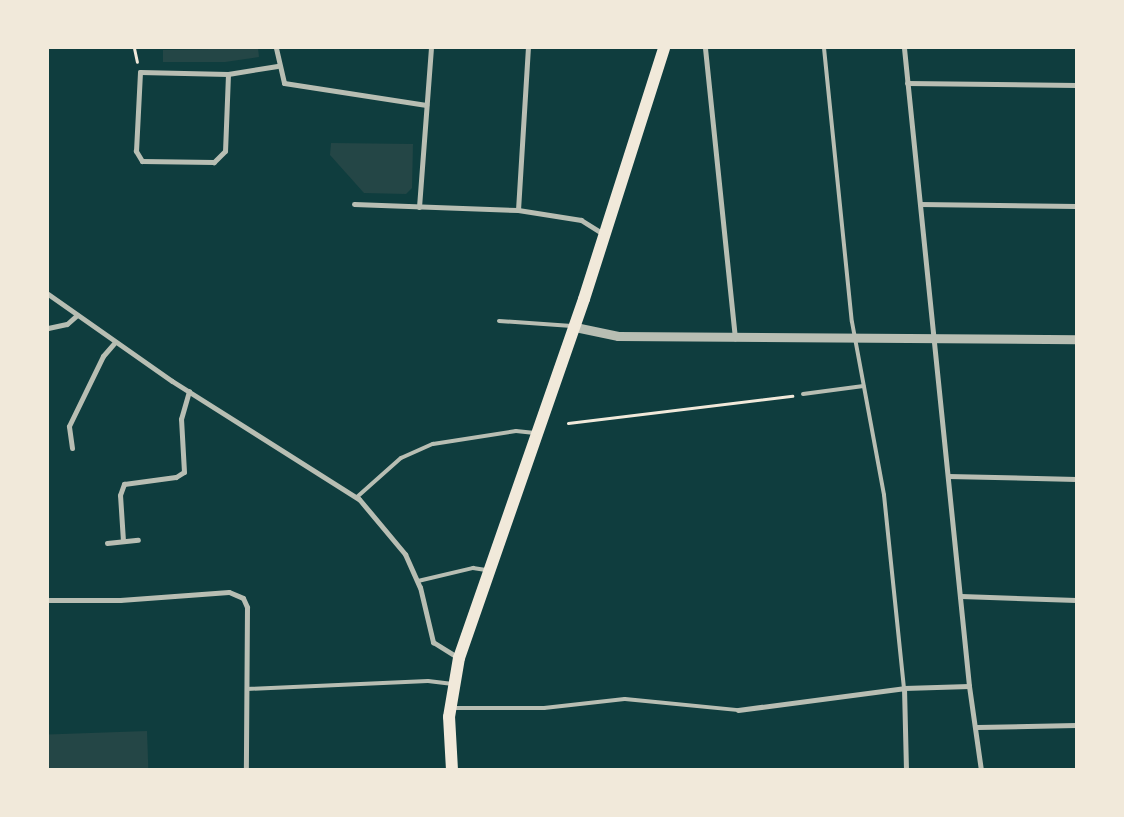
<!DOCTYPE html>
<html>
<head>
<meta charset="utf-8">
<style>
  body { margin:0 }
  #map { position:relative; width:1124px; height:817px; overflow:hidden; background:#0f3d3e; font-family:"Titillium Web",sans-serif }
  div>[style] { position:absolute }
  .green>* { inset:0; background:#244646; transform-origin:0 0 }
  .path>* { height:3px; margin:-1.5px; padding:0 1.5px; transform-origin:1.5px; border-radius:1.5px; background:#f1e9da }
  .service>* { height:4px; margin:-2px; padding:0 2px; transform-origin:2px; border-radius:2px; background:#b8beb3 }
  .minor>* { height:5px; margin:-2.5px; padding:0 2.5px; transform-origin:2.5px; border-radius:2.5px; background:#b8beb3 }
  .tertiary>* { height:9px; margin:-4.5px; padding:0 4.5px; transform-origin:4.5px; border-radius:4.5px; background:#b8beb3 }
  .primary>* { height:12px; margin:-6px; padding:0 6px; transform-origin:6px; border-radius:6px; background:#f1e9da }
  span { translate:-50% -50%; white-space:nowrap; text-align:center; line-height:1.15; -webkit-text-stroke:4px #f1e9da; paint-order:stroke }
  .frame { position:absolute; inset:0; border:49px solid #f1e9da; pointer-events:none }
</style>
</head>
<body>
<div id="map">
  <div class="green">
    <div style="clip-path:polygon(258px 48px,259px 57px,225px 62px,163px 62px,163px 50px)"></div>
    <div style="clip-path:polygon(331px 143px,413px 144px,412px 188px,406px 194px,364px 193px,330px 155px)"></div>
    <div style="left:147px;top:731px;width:38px;height:99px;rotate:88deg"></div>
  </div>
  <div class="path">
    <div style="left:134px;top:48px;width:14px;rotate:78deg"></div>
    <div style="left:568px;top:423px;width:226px;rotate:-6.9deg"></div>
  </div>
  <div class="service">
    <div style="left:824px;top:48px;width:275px;rotate:84.2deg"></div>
    <div style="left:852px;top:322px;width:176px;rotate:79.5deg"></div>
    <div style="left:884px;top:495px;width:194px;rotate:84.1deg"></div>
    <div style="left:499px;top:321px;width:73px;rotate:3.9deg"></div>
    <div style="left:803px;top:394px;width:61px;rotate:-7.6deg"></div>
    <div style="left:357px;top:497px;width:59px;rotate:-41.6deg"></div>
    <div style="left:401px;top:458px;width:35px;rotate:-24deg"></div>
    <div style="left:433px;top:444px;width:84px;rotate:-8.9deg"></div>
    <div style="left:516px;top:431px;width:19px;rotate:6deg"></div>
    <div style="left:418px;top:581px;width:57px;rotate:-13.3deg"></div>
    <div style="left:473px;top:568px;width:13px;rotate:9deg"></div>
    <div style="left:247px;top:689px;width:181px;rotate:-2.5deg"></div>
    <div style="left:428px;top:681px;width:23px;rotate:7deg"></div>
    <div style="left:452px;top:708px;width:92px"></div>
    <div style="left:544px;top:708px;width:81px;rotate:-6.3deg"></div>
    <div style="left:625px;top:699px;width:114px;rotate:5.6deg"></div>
  </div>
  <div class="minor">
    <div style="left:276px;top:48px;width:36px;rotate:77deg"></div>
    <div style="left:284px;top:83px;width:144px;rotate:8.8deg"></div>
    <div style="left:705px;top:48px;width:292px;rotate:84.1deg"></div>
    <div style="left:904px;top:48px;width:641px;rotate:84.18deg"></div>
    <div style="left:969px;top:686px;width:85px;rotate:81.9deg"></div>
    <div style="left:228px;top:74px;width:77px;rotate:92.2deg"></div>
    <div style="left:225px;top:151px;width:16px;rotate:135deg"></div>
    <div style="left:214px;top:162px;width:72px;rotate:-179.2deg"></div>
    <div style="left:142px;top:161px;width:12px;rotate:-121deg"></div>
    <div style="left:136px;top:151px;width:79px;rotate:-87.1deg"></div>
    <div style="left:140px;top:72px;width:88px;rotate:1.3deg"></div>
    <div style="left:228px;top:74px;width:50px;rotate:-9.3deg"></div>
    <div style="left:907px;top:83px;width:169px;rotate:0.7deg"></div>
    <div style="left:354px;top:204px;width:164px;rotate:2.1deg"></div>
    <div style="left:518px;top:210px;width:64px;rotate:9deg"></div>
    <div style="left:581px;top:220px;width:28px;rotate:32deg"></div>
    <div style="left:920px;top:204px;width:156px;rotate:0.7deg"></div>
    <div style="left:419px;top:207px;width:159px;rotate:-85.7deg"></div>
    <div style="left:518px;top:210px;width:162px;rotate:-86.5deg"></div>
    <div style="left:48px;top:294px;width:151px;rotate:35.1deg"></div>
    <div style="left:172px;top:381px;width:221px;rotate:32.3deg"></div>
    <div style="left:359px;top:499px;width:72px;rotate:50.1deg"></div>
    <div style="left:405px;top:554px;width:36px;rotate:66deg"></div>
    <div style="left:420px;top:587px;width:57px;rotate:76.7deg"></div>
    <div style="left:433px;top:642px;width:31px;rotate:32deg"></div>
    <div style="left:48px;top:328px;width:19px;rotate:-12deg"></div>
    <div style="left:67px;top:324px;width:13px;rotate:-42deg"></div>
    <div style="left:72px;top:448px;width:22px;rotate:-98deg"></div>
    <div style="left:69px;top:426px;width:78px;rotate:-64.1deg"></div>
    <div style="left:103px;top:356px;width:18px;rotate:-49deg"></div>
    <div style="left:948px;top:476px;width:128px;rotate:1.3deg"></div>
    <div style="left:123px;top:541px;width:46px;rotate:-93.7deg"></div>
    <div style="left:120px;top:495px;width:12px;rotate:-70deg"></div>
    <div style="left:124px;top:484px;width:52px;rotate:-7.7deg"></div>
    <div style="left:176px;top:477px;width:9px;rotate:-32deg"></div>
    <div style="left:184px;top:472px;width:53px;rotate:-93.2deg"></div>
    <div style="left:181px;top:419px;width:29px;rotate:-74deg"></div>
    <div style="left:107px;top:543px;width:31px;rotate:-6deg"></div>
    <div style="left:961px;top:596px;width:115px;rotate:2deg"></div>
    <div style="left:48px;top:600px;width:72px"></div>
    <div style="left:120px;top:600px;width:109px;rotate:-4.2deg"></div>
    <div style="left:229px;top:592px;width:15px;rotate:23deg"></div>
    <div style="left:243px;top:598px;width:10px;rotate:66deg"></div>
    <div style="left:247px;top:607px;width:163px;rotate:90.4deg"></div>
    <div style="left:904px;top:688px;width:82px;rotate:88.6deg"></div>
    <div style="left:738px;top:710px;width:167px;rotate:-7.5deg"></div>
    <div style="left:904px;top:688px;width:65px;rotate:-1.8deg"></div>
    <div style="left:977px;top:727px;width:99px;rotate:-1.2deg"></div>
  </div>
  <div class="tertiary">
    <div style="left:575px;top:327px;width:44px;rotate:11.8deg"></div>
    <div style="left:618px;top:336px;width:458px;rotate:0.4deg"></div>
  </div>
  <div class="primary">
    <div style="left:452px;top:770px;width:53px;rotate:-93.2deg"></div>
    <div style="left:449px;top:717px;width:60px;rotate:-80.4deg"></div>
    <div style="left:459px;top:658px;width:380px;rotate:-70.8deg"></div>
    <div style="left:584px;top:299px;width:263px;rotate:-72.3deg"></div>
  </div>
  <div class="frame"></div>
</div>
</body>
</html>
